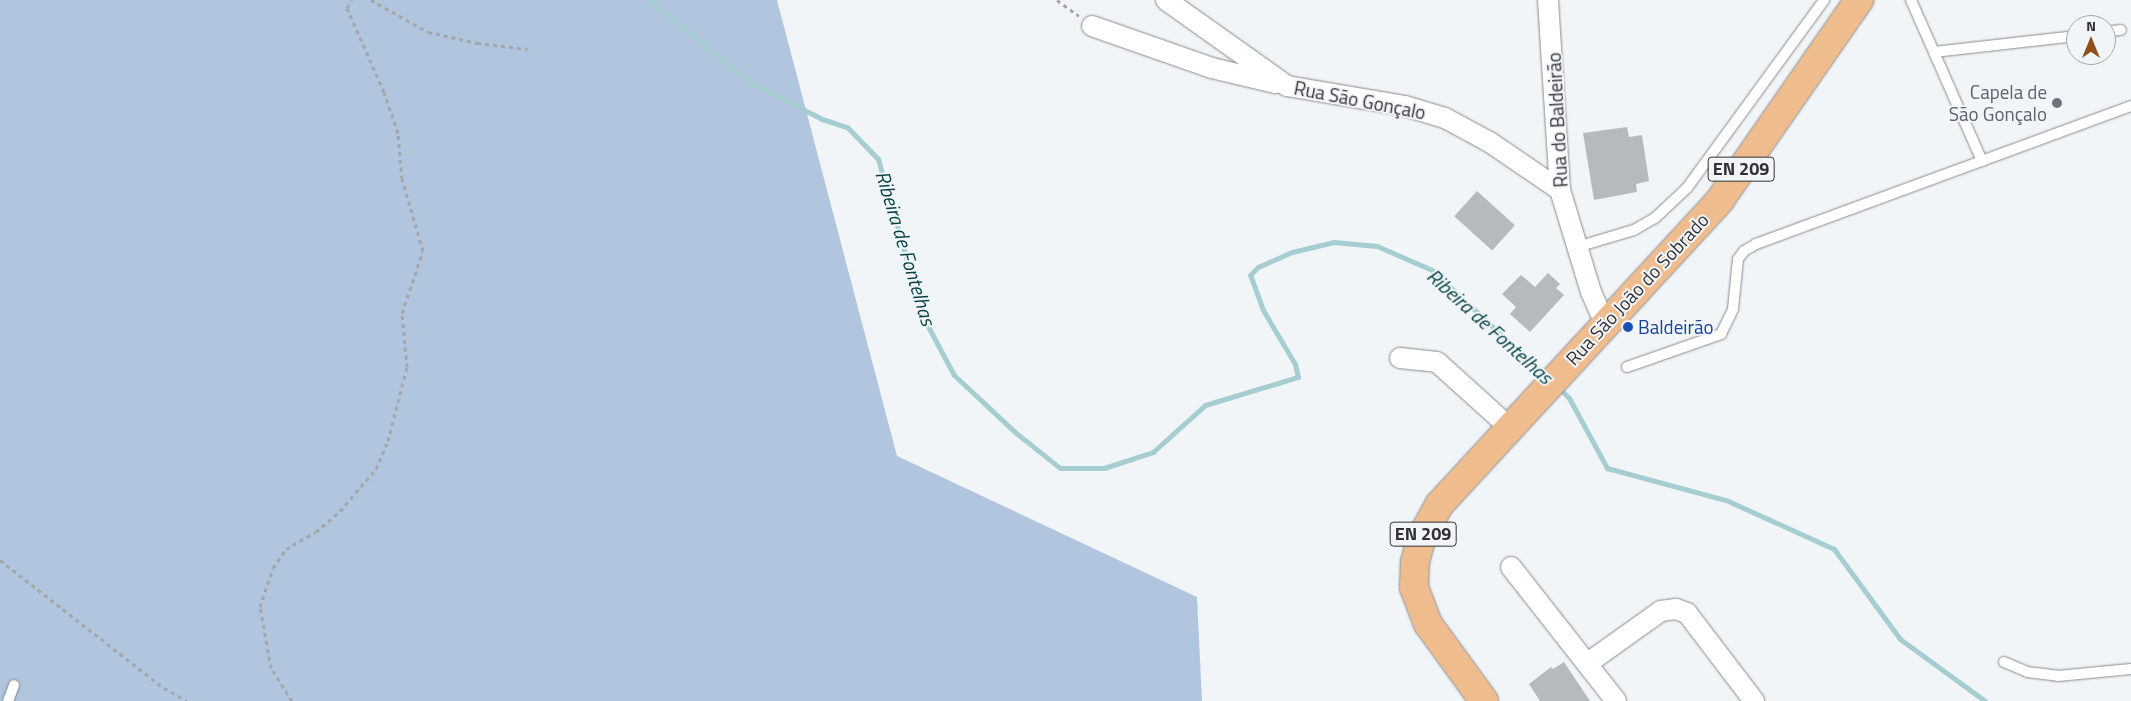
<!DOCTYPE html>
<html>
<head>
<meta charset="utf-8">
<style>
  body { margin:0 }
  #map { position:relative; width:2131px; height:701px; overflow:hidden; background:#f2f5f8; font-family:"Titillium Web",sans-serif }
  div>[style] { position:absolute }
  .forest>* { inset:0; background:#b1c6de }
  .stream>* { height:5px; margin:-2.5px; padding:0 2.5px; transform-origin:2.5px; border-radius:2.5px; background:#a6cdd1 }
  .building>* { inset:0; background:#b7babd; transform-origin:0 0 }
  .path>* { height:3px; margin-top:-1.5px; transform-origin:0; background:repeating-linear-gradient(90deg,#a4a6a8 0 4px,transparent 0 8px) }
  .roads { filter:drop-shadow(0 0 1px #888b8e) drop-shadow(0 0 1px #888b8e) }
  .lane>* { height:10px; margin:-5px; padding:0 5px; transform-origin:5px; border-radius:5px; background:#fff }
  .street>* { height:20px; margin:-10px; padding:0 10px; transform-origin:10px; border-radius:10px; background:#fff }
  .primary>* { height:28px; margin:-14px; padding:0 14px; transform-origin:14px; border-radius:14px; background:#efbc8d }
  .dots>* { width:14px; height:14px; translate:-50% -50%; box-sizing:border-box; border:2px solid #f2f5f8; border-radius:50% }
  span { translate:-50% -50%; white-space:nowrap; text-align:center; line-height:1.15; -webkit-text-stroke:4px #f2f5f8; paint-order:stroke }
  .shield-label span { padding:1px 4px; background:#f2f5f8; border:1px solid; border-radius:4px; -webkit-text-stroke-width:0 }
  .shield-label { font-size:18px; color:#313234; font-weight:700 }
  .worship-label { font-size:19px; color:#5b616d }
  .right { translate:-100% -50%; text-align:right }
  .street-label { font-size:19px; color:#313234 }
  .transit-label { font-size:19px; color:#164399 }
  .left { translate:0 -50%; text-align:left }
  .water-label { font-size:20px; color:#003f44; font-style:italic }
  .north { position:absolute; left:2066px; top:15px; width:50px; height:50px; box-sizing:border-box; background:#f2f5f8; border:1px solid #a5a7aa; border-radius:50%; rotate:0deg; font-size:14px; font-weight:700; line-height:20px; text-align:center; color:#313234 }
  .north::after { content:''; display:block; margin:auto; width:18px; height:22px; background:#914f1c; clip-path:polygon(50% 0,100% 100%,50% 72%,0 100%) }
</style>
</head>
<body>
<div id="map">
  <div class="forest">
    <div style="clip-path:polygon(0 0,777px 0,897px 456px,1197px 597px,1202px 701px,0 701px)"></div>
  </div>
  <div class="stream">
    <div style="left:649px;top:0;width:129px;rotate:39.4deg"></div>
    <div style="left:749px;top:82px;width:82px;rotate:26.9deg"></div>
    <div style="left:822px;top:119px;width:26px;rotate:18deg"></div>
    <div style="left:847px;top:127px;width:45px;rotate:45.9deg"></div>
    <div style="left:878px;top:159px;width:164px;rotate:74.1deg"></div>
    <div style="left:923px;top:317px;width:66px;rotate:61.9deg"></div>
    <div style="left:954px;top:375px;width:85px;rotate:43.1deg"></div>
    <div style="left:1016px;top:433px;width:56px;rotate:38.5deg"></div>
    <div style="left:1060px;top:468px;width:44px"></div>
    <div style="left:1104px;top:468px;width:52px;rotate:-18.1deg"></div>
    <div style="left:1153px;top:452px;width:70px;rotate:-42.1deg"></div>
    <div style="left:1205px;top:405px;width:97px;rotate:-16.8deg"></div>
    <div style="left:1298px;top:377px;width:13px;rotate:-103deg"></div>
    <div style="left:1295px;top:364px;width:63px;rotate:-120.7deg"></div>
    <div style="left:1263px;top:310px;width:37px;rotate:-110deg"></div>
    <div style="left:1250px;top:275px;width:11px;rotate:-45deg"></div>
    <div style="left:1258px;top:267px;width:37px;rotate:-24deg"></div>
    <div style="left:1292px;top:252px;width:43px;rotate:-13.4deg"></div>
    <div style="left:1334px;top:242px;width:43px;rotate:5.3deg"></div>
    <div style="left:1377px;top:246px;width:60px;rotate:23.6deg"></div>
    <div style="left:1432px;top:270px;width:156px;rotate:43.2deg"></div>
    <div style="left:1558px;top:387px;width:16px;rotate:45deg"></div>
    <div style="left:1569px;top:398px;width:80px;rotate:61.5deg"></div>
    <div style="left:1607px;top:468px;width:123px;rotate:15.1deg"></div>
    <div style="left:1726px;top:500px;width:119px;rotate:24.4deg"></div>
    <div style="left:1834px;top:549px;width:112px;rotate:53.7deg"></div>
    <div style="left:1900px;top:639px;width:105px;rotate:36.1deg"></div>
  </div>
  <div class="building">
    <div style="clip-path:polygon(1627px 127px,1629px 137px,1642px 135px,1649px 181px,1636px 184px,1637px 192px,1594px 200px,1583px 133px)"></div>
    <div style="left:1477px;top:191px;width:51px;height:34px;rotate:42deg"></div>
    <div style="clip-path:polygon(1548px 273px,1560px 284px,1556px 288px,1564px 295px,1530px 332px,1510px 314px,1516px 307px,1502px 294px,1521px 275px,1535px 287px)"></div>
    <div style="clip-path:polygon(1564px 662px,1590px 701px,1540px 701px,1529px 684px,1551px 667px,1553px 669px)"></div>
  </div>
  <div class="path">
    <div style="left:371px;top:0;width:65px;rotate:29.3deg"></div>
    <div style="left:428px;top:32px;width:50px;rotate:12.7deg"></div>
    <div style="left:477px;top:43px;width:51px;rotate:6.7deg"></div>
    <div style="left:1057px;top:0;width:27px;rotate:36deg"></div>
    <div style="left:0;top:560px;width:208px;rotate:38deg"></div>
    <div style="left:164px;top:688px;width:26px;rotate:29deg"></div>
    <div style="left:292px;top:701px;width:39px;rotate:-122deg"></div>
    <div style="left:271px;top:668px;width:62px;rotate:-100.2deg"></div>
    <div style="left:260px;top:607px;width:41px;rotate:-71.6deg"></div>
    <div style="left:273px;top:568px;width:23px;rotate:-56deg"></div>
    <div style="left:286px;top:549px;width:34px;rotate:-30deg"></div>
    <div style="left:316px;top:532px;width:32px;rotate:-41deg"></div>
    <div style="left:340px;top:511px;width:55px;rotate:-49.4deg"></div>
    <div style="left:376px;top:469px;width:30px;rotate:-67deg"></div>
    <div style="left:388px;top:441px;width:76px;rotate:-75.6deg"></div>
    <div style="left:407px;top:367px;width:54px;rotate:-95.3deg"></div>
    <div style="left:402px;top:313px;width:65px;rotate:-71.3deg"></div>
    <div style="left:423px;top:251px;width:75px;rotate:-106.3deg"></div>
    <div style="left:402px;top:179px;width:46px;rotate:-95deg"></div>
    <div style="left:398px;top:133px;width:43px;rotate:-108.9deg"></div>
    <div style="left:384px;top:92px;width:92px;rotate:-113.8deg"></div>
    <div style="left:347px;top:8px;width:9px;rotate:-58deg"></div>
  </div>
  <div class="roads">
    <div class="lane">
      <div style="left:1911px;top:0;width:176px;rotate:66.2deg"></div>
      <div style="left:2106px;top:32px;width:15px;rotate:-8deg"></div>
      <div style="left:1934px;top:52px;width:143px;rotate:-6.4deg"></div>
      <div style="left:1577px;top:247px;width:59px;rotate:-16.6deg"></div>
      <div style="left:1634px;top:230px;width:24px;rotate:-30deg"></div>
      <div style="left:1655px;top:218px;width:44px;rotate:-43.2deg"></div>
      <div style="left:1687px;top:188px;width:233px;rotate:-53.9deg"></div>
      <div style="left:1627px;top:367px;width:100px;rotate:-19.3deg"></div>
      <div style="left:1721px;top:334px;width:28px;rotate:-64deg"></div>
      <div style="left:1733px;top:309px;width:50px;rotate:-84.3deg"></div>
      <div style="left:1738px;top:259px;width:10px;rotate:-53deg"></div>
      <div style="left:1744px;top:251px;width:14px;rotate:-30deg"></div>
      <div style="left:1756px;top:244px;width:400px;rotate:-20.2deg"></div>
      <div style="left:2004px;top:662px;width:25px;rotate:23deg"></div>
      <div style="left:2027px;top:672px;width:31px;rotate:7deg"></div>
      <div style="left:2058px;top:676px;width:73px;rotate:-5.5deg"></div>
      <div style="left:8px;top:701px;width:17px;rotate:-69deg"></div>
    </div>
    <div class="street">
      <div style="left:1166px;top:0;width:148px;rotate:35.4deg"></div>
      <div style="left:1287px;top:86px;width:120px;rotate:9.6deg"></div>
      <div style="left:1405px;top:106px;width:42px;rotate:16.7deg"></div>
      <div style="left:1445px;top:118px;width:52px;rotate:28.5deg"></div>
      <div style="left:1491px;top:143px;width:83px;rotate:34.3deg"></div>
      <div style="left:1548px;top:0;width:190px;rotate:86.4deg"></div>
      <div style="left:1560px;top:190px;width:107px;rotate:73.1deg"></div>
      <div style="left:1591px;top:292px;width:34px;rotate:66deg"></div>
      <div style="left:1092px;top:26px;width:127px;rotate:19.3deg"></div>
      <div style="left:1212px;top:68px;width:65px;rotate:13.4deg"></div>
      <div style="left:1400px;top:358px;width:37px;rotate:6deg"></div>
      <div style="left:1437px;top:362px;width:98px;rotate:42.1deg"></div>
      <div style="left:1511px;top:567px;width:170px;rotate:51.9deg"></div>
      <div style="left:1588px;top:663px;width:90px;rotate:-35.5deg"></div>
      <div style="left:1661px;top:611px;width:15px;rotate:-8deg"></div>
      <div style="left:1676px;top:609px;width:12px;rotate:20deg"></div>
      <div style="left:1687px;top:613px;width:111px;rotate:52.7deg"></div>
    </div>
    <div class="primary">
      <div style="left:1484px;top:701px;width:95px;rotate:-126deg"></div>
      <div style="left:1428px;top:624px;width:39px;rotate:-111deg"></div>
      <div style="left:1414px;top:588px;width:26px;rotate:-88deg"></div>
      <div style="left:1415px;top:562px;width:27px;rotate:-75deg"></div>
      <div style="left:1422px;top:536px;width:35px;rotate:-61deg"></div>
      <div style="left:1439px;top:505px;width:415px;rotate:-47.3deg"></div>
      <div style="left:1720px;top:200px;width:244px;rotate:-55.2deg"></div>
    </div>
  </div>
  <div class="dots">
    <div style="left:2057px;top:103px;background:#6b7280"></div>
    <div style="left:1628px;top:327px;background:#1a4fb4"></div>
  </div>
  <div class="shield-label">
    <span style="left:1741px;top:169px">EN 209</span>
    <span style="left:1423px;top:534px">EN 209</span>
  </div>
  <div class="worship-label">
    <span class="right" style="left:2047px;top:103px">Capela de<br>São Gonçalo</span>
  </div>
  <div class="street-label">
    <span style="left:1360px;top:100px;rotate:11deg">Rua São Gonçalo</span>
    <span style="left:1557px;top:120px;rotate:-93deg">Rua do Baldeirão</span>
    <span style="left:1637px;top:289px;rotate:-47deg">Rua São João do Sobrado</span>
  </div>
  <div class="transit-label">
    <span class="left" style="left:1638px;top:327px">Baldeirão</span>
  </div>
  <div class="water-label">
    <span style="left:906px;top:248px;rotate:73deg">Ribeira de Fontelhas</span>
    <span style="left:1490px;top:326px;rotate:42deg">Ribeira de Fontelhas</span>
  </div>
  <div class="north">N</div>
</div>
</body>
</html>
